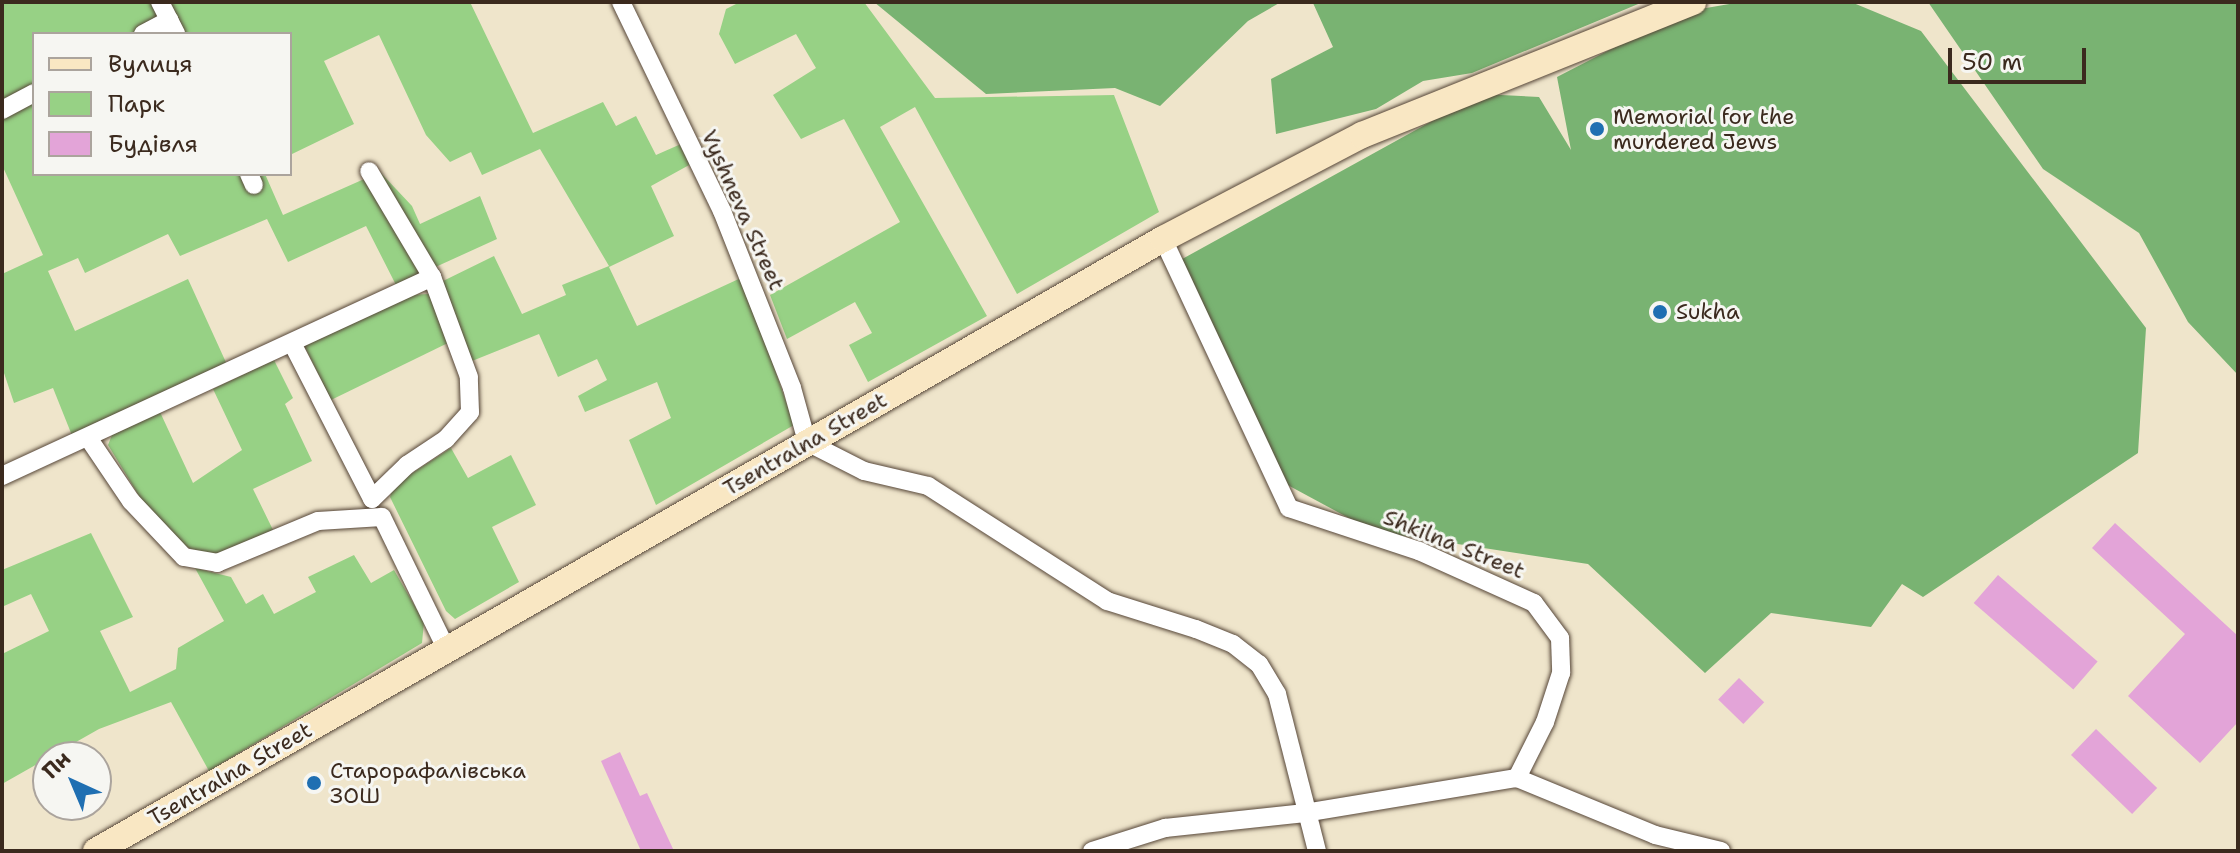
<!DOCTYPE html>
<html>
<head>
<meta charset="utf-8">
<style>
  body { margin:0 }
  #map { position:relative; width:2240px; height:853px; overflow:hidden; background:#efe5cb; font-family:"Shantell Sans",sans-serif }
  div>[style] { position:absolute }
  .green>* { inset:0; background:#97d185 }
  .forest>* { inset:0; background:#79b372 }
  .building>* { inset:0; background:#e3a4d8; transform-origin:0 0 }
  .roads { filter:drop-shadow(0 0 2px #564638) drop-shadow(0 0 2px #564638) }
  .street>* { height:18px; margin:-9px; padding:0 9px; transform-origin:9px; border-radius:9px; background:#fff }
  .secondary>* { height:26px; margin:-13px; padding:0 13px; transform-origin:13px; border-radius:13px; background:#f9e7c3 }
  .dots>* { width:22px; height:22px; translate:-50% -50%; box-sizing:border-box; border:4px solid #f6f6f2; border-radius:50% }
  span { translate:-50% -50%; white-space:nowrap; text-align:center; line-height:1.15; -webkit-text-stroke:6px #f6f6f2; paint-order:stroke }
  .poi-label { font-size:22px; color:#3b2a1e }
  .left { translate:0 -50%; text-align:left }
  .street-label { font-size:22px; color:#3b2a1e }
  .frame { position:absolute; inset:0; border:4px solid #3b2a1e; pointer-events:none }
  .legend { position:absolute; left:32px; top:32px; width:260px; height:144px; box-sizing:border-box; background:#f6f6f2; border:2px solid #aba49d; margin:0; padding:10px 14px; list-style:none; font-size:24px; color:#3b2a1e }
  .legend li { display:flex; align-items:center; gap:16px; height:40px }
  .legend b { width:40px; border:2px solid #aba49d }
  .north { position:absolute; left:32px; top:741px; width:80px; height:80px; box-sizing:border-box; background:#f6f6f2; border:2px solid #aba49d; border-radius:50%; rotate:316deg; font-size:22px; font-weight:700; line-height:32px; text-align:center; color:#3b2a1e }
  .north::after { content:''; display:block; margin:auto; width:28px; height:36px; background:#1f6fb2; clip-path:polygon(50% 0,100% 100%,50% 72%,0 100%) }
  .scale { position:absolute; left:1948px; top:48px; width:138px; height:36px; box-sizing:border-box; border:4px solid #3b2a1e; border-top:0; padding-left:10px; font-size:24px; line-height:28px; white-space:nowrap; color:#3b2a1e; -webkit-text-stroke:6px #f6f6f2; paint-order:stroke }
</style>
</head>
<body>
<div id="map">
  <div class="green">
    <div style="clip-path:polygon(2px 2px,470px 2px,533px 133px,603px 102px,616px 126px,636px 116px,656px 155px,681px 144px,691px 164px,651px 186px,674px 236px,609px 267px,637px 326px,743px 277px,794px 425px,656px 505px,629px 440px,671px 418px,657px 382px,585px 412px,578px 396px,607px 380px,597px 359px,558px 377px,539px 334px,472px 361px,441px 282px,494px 256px,522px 314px,566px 295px,562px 285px,609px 266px,540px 149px,482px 175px,471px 152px,450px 162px,426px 135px,379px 35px,324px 61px,354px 124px,290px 155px,290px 34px,34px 34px,34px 174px,265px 174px,283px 215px,380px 172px,412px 206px,420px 224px,480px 196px,497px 239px,396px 285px,366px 226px,288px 262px,267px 219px,180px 256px,168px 234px,85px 273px,78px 258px,48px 271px,75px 331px,188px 279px,229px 369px,73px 438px,53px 388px,14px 403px,2px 367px,2px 274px,43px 255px,2px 165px)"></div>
    <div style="clip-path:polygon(740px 2px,864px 2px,935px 98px,1114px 95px,1159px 212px,1017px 294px,915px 107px,880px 127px,987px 316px,868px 382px,849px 345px,872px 333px,855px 302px,787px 339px,770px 295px,900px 222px,844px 119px,801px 139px,773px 95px,816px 68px,796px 34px,735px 64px,719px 34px,726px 9px)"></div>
    <div style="clip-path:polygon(429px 294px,452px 341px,331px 400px,304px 345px,409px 295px)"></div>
    <div style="clip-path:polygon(274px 360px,293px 398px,285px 404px,312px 461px,253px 489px,274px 532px,210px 558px,183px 545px,144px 504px,108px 445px,112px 435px,160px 412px,193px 483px,242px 450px,213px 389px)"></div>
    <div style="clip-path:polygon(451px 448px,468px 478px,511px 455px,536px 505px,492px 527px,519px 582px,455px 619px,446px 611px,390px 497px,394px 485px)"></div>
    <div style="clip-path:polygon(91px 533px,133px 617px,100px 631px,130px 692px,176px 669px,178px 648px,224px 621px,195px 568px,231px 577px,246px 604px,263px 594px,274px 614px,316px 592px,308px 577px,354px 555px,371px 583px,394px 570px,424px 622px,422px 643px,209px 771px,171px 702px,99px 729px,2px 784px,2px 654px,49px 631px,31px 594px,4px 606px,2px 570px)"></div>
  </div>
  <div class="forest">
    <div style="clip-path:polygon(874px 2px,1281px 2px,1248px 21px,1160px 106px,1115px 88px,986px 94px)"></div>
    <div style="clip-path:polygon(1317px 2px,1643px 2px,1472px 73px,1423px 81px,1376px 109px,1276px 134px,1271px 79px,1333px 47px,1313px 3px)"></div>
    <div style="clip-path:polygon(1741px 2px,1851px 2px,1921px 31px,2146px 328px,2138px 453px,1923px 597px,1902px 584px,1871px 627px,1771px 613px,1705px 673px,1588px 564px,1373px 531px,1267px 474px,1175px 263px,1481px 94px,1539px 97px,1571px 150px,1557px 77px,1683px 12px)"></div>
    <div style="clip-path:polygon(1928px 2px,2238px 2px,2238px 375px,2188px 322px,2139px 233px,2043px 169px)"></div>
  </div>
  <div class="building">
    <div style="clip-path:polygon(2115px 523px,2238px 636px,2238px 722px,2200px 763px,2128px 696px,2185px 634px,2092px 548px)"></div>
    <div style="left:1998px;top:575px;width:132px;height:37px;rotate:41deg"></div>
    <div style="left:1739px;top:678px;width:35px;height:30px;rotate:44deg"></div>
    <div style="left:2096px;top:729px;width:85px;height:36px;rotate:44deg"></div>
    <div style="clip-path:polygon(620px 752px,640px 796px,647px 793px,674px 851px,641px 851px,601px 761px)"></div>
  </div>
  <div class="roads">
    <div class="street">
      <div style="left:160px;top:2px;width:36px;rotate:63deg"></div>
      <div style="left:621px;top:2px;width:232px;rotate:64.2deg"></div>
      <div style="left:722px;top:211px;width:190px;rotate:68.4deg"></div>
      <div style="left:792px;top:388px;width:56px;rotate:74.5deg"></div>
      <div style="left:807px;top:442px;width:64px;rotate:27deg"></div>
      <div style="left:864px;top:471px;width:66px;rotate:13.2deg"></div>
      <div style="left:928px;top:486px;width:213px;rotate:32.7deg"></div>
      <div style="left:1107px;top:601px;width:93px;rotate:17.5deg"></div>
      <div style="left:1196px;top:629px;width:40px;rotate:22deg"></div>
      <div style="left:1233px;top:644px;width:33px;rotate:38deg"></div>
      <div style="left:1259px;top:664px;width:35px;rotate:59deg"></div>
      <div style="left:1277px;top:694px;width:162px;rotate:75.7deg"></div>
      <div style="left:143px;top:34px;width:30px;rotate:-28deg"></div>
      <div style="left:2px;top:110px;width:36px;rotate:-28deg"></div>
      <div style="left:249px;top:174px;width:12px;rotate:66deg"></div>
      <div style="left:1163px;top:239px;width:297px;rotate:64.9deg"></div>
      <div style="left:1289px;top:508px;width:137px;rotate:18.3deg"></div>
      <div style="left:1419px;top:551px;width:126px;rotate:24.3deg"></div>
      <div style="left:1534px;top:603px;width:44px;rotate:53.4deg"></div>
      <div style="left:1560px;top:638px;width:35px;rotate:88deg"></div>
      <div style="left:1561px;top:673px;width:52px;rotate:108.1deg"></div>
      <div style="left:1545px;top:722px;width:63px;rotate:116.6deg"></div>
      <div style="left:293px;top:345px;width:173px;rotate:62.8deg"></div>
      <div style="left:372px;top:499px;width:49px;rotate:-44.2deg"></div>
      <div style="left:407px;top:465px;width:47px;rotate:-33.7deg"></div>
      <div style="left:446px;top:439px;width:36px;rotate:-48deg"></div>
      <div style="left:470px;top:412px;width:35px;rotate:-92deg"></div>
      <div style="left:469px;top:377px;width:107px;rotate:-110.3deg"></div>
      <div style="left:432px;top:277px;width:123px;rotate:-120.7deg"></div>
      <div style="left:89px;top:439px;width:75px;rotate:55.9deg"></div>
      <div style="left:131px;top:501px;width:77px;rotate:46.6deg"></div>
      <div style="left:184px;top:557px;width:34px;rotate:10deg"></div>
      <div style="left:217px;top:563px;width:109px;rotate:-22.6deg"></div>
      <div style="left:318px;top:521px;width:64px;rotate:-3.6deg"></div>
      <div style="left:382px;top:517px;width:148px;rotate:64deg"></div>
      <div style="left:2px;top:476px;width:474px;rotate:-24.8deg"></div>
      <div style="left:1517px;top:778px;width:149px;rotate:22.4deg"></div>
      <div style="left:1655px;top:835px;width:68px;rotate:13.6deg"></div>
      <div style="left:1092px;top:851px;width:77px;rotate:-17.5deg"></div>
      <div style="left:1165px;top:828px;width:141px;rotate:-6.1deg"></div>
      <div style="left:1305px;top:813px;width:215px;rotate:-9.4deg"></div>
    </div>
    <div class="secondary">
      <div style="left:96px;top:851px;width:1230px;rotate:-29.84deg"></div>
      <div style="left:1163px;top:239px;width:225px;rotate:-27.6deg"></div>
      <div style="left:1362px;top:135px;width:357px;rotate:-21.9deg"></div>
    </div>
  </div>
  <div class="dots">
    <div style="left:1597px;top:129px;background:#1f6fb2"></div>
    <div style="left:1660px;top:312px;background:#1f6fb2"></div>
    <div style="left:314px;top:783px;background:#1f6fb2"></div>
  </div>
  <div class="poi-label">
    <span class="left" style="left:1613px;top:129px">Memorial for the<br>murdered Jews</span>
    <span class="left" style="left:1676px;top:312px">Sukha</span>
    <span class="left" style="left:330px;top:783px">Старорафалівська<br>ЗОШ</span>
  </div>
  <div class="street-label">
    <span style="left:743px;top:210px;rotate:66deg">Vyshneva Street</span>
    <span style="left:805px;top:444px;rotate:-30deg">Tsentralna Street</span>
    <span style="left:1454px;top:544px;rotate:22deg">Shkilna Street</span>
    <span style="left:230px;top:774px;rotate:-30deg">Tsentralna Street</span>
  </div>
  <div class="frame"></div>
  <ul class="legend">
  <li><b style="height:10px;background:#f9e7c3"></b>Вулиця</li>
  <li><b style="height:22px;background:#97d185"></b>Парк</li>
  <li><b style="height:22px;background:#e3a4d8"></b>Будівля</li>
  </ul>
  <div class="north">Пн</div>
  <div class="scale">50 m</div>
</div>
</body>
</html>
